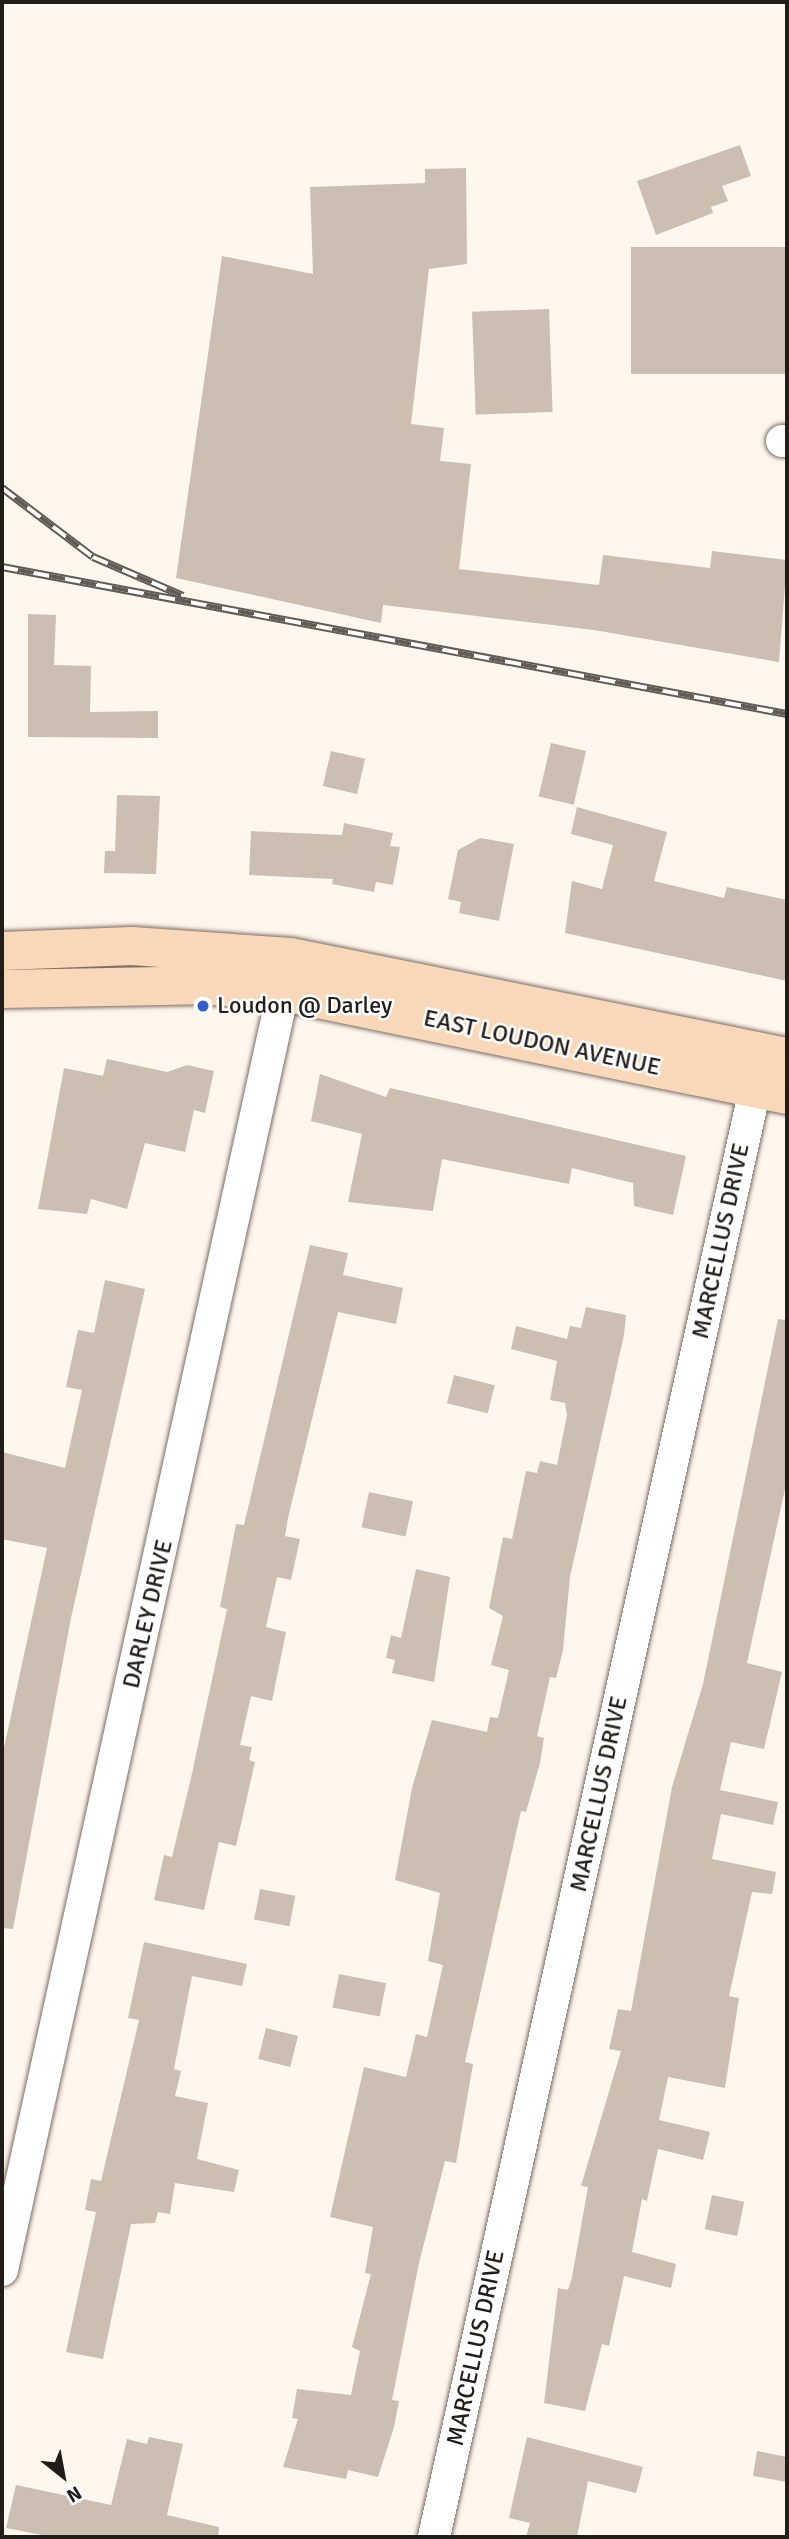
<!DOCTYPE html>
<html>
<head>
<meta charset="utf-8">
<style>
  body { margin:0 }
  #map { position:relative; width:789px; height:2539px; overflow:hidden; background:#fff6ee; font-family:Signika,sans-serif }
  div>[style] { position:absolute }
  .building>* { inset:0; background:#ccbfb1; transform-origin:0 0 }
  .roads { filter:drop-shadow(0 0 2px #7a6d61) drop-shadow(0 0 2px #7a6d61) }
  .minor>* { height:32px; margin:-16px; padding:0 16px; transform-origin:16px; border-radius:16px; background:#fff }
  .major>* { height:38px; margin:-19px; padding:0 19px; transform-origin:19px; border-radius:19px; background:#f8d8b8 }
  .rail>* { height:8px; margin-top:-4px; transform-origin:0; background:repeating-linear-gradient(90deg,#fff 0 16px,#615a55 0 32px); box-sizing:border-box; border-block:2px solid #615a55 }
  .dots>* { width:19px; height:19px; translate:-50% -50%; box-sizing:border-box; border:4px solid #fff; border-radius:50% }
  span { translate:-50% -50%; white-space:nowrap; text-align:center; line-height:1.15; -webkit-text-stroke:5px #fff; paint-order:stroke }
  .poi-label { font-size:24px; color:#221d18 }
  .left { translate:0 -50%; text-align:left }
  .street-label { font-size:24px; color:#221d18 }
  .frame { position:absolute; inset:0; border:4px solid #221d18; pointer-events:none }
  .north { position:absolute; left:28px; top:2441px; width:70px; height:70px; -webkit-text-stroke:5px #fff; paint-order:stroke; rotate:149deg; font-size:19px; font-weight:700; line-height:28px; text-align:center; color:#221d18 }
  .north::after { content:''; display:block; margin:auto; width:24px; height:32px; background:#221d18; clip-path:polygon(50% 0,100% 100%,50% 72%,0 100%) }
</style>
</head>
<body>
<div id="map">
  <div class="building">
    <div style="clip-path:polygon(740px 145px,751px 176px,722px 186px,728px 201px,711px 207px,713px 213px,656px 235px,637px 181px)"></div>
    <div style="clip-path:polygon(466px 168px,467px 264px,429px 269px,411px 424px,444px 428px,440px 461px,471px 464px,459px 569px,599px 585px,603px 555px,710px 568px,712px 551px,787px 560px,779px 662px,594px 630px,383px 605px,381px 623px,176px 578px,222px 256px,313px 274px,310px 187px,425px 183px,425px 169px)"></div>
    <div style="left:787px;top:247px;width:127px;height:156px;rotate:90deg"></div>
    <div style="left:549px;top:309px;width:103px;height:77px;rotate:88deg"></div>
    <div style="clip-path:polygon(28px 614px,56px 615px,54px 665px,91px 666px,90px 712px,158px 711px,158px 738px,28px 737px)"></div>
    <div style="left:551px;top:743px;width:36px;height:55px;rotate:13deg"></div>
    <div style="left:331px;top:751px;width:35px;height:36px;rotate:13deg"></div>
    <div style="clip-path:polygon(117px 795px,160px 796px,156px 874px,104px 873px,105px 851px,115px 851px)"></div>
    <div style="clip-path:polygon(577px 807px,667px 832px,654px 881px,724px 898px,727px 887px,787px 900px,787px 981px,565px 933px,572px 881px,602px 889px,613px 845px,571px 834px)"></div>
    <div style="clip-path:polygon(344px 823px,393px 833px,390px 846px,400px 847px,393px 885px,376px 882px,374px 892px,332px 884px,333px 879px,249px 875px,251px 831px,342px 835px)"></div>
    <div style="clip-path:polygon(480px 838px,514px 844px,499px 921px,459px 913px,461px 902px,448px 899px,458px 850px)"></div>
    <div style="clip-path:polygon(107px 1059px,167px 1072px,187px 1065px,214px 1071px,205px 1113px,194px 1110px,185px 1152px,145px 1143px,127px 1209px,91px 1199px,87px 1214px,38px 1209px,64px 1068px,103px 1076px)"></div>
    <div style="clip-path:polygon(320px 1074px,386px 1097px,390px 1088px,686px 1156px,673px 1215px,634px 1206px,633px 1183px,572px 1168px,569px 1184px,442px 1159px,433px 1211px,348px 1202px,362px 1134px,311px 1121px)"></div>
    <div style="clip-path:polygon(310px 1245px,348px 1253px,343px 1275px,403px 1288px,396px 1324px,338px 1312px,288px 1518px,285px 1536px,300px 1539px,291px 1580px,277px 1577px,266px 1627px,286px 1632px,272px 1701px,251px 1696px,240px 1745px,252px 1747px,249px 1760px,255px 1762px,236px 1846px,219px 1842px,204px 1910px,154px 1900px,164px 1855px,172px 1857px,191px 1778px,227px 1609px,220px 1607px,236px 1524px,244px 1525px)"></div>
    <div style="clip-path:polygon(105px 1280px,145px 1289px,71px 1618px,13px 1929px,2px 1928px,2px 1757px,47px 1548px,2px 1539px,2px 1452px,65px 1468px,82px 1390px,66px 1387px,78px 1330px,94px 1333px)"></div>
    <div style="clip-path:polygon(586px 1307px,626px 1315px,624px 1335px,570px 1577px,563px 1650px,556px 1678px,550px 1677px,537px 1736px,544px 1738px,540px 1763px,526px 1812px,521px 1811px,470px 2039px,465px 2062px,473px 2064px,456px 2163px,445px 2161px,419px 2263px,392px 2400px,399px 2401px,394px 2427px,378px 2477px,348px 2470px,346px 2479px,283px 2467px,298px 2419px,292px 2418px,297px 2389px,351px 2395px,360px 2351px,352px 2347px,371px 2274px,365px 2273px,373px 2227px,330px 2217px,364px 2067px,406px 2077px,416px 2034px,427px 2037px,443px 1965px,428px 1961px,440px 1893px,395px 1880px,412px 1788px,432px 1720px,487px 1732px,490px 1717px,498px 1718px,509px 1670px,491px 1665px,503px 1616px,489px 1608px,503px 1537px,512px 1539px,526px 1471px,537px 1473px,540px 1461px,557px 1465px,567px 1415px,565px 1403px,550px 1400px,557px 1361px,511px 1349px,516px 1326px,567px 1339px,570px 1326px,581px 1328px)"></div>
    <div style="clip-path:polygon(778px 1319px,787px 1320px,787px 1480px,747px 1663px,782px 1672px,764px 1749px,731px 1742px,720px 1790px,778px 1802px,773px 1825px,721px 1814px,712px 1859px,776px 1872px,772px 1894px,752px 1892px,729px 1996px,739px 1998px,725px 2088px,668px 2077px,659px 2120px,710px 2132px,703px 2160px,658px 2149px,647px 2201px,642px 2199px,632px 2252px,676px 2264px,671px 2288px,624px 2276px,609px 2346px,602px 2344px,585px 2411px,544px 2403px,558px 2288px,568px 2290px,572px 2277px,588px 2187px,581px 2186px,621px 2051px,609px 2049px,618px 2009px,631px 2011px,672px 1787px,703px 1684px)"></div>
    <div style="left:454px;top:1375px;width:42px;height:29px;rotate:14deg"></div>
    <div style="left:369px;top:1492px;width:45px;height:36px;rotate:12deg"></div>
    <div style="clip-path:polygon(416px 1569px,450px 1577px,434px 1682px,392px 1673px,395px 1660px,386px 1658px,391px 1635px,401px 1638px)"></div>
    <div style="left:260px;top:1889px;width:36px;height:31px;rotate:11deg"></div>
    <div style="clip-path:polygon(144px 1942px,247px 1964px,242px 1986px,192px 1976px,174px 2069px,181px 2071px,175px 2096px,208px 2103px,197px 2159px,239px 2170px,234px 2192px,175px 2183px,170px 2214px,158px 2212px,155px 2223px,131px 2224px,103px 2359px,66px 2352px,96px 2212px,85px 2210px,91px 2179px,101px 2181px,139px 2020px,128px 2018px)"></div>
    <div style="left:339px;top:1974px;width:48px;height:34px;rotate:11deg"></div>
    <div style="left:266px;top:2028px;width:33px;height:32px;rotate:14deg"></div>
    <div style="left:712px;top:2195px;width:33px;height:35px;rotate:12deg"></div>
    <div style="clip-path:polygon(149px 2437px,183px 2444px,167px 2515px,219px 2527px,218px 2537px,52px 2537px,6px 2528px,16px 2485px,111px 2505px,127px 2439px,147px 2444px)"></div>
    <div style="clip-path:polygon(527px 2437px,643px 2467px,636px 2493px,588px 2481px,577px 2537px,526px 2537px,530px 2523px,509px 2518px)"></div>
    <div style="clip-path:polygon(757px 2451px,787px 2457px,787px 2482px,753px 2476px)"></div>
  </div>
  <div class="roads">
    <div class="minor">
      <div style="left:782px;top:441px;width:5px"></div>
      <div style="left:2px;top:2270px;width:1332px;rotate:-77.6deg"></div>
      <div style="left:434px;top:2537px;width:1506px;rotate:-77.5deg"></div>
    </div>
    <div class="major">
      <div style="left:2px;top:951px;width:130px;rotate:-2.2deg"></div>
      <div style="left:132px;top:946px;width:158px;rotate:4deg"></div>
      <div style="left:290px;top:957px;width:507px;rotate:11.38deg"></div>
      <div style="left:2px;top:989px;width:200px;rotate:-1.1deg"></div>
      <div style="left:202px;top:985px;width:81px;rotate:4.9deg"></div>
      <div style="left:283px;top:992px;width:514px;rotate:11.55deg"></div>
    </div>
  </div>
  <div class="rail">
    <div style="left:2px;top:488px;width:114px;rotate:37.2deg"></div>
    <div style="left:93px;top:557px;width:98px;rotate:23.4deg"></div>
    <div style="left:2px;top:567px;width:799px;rotate:10.61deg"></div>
  </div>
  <div class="dots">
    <div style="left:203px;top:1006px;background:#335ccc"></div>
  </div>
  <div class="poi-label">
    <span class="left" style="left:217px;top:1006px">Loudon @ Darley</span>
  </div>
  <div class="street-label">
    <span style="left:542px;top:1043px;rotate:12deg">EAST LOUDON AVENUE</span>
    <span style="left:721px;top:1241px;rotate:-78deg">MARCELLUS DRIVE</span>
    <span style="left:148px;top:1614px;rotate:-77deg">DARLEY DRIVE</span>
    <span style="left:599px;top:1794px;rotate:-78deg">MARCELLUS DRIVE</span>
    <span style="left:476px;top:2348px;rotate:-78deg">MARCELLUS DRIVE</span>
  </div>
  <div class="frame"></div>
  <div class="north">N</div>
</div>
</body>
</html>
